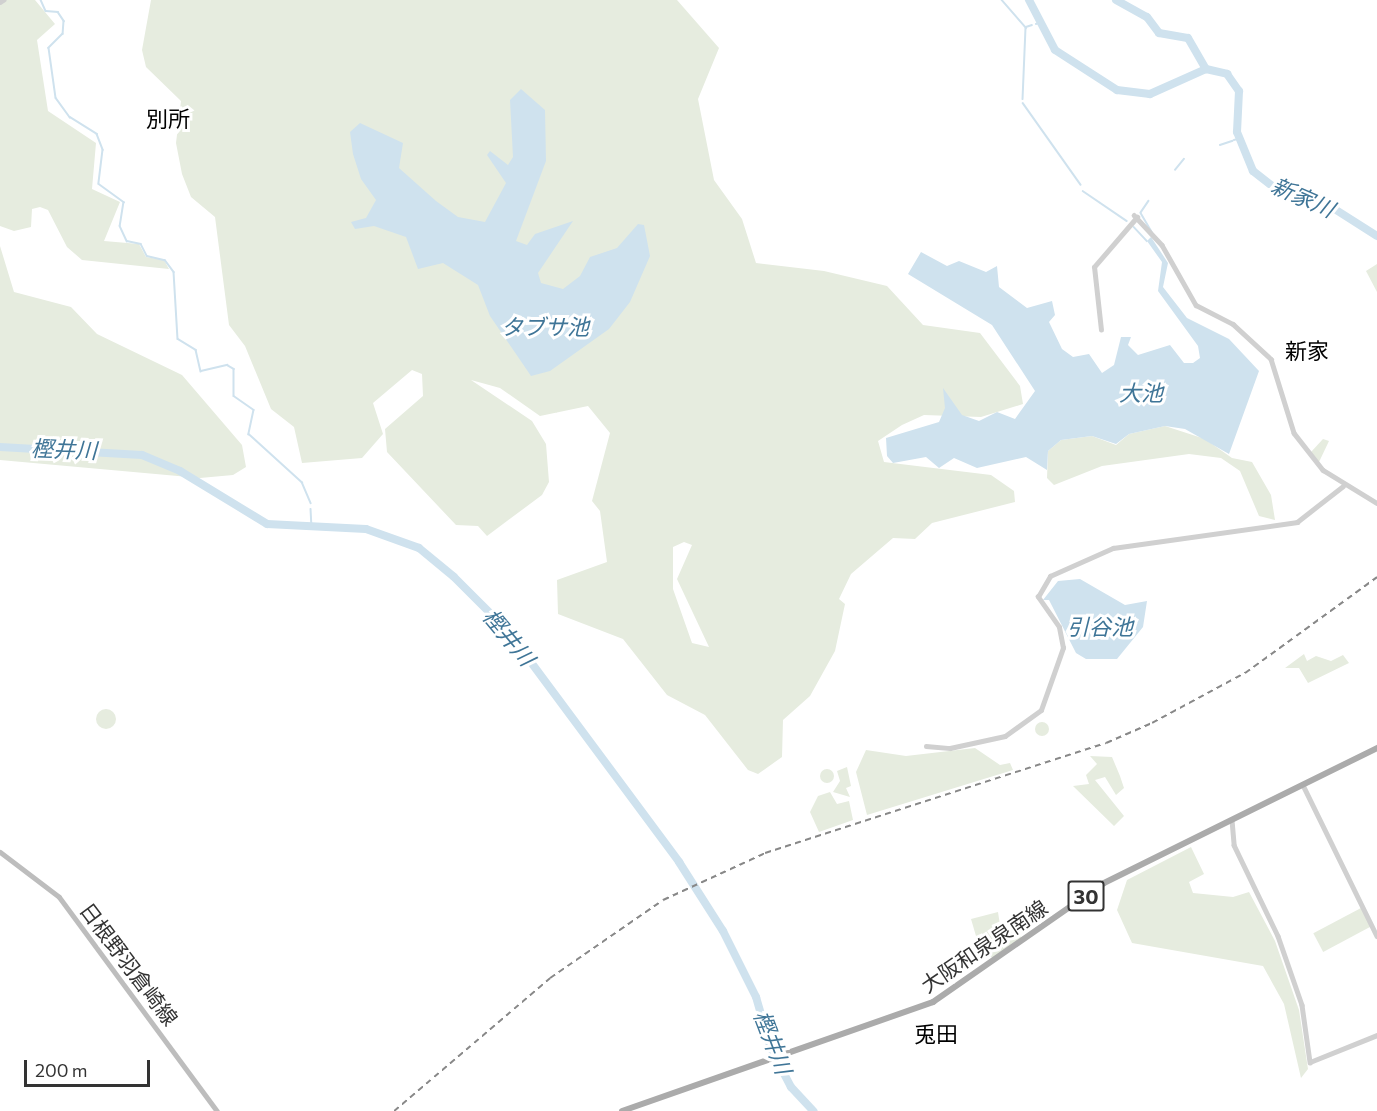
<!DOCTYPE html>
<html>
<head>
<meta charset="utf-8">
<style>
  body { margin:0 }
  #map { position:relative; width:1377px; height:1111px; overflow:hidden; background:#fff; font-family:Commissioner,"Noto Sans JP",sans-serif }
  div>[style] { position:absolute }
  .green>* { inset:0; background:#e6ecdf; transform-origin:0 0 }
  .round { border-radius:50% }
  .water>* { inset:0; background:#cfe2ee }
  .stream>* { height:1.5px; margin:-0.75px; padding:0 0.75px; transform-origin:0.75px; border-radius:0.75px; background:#cfe2ee }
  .river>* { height:8px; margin:-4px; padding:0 4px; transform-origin:4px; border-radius:4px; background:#cfe2ee }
  .tertiary>* { height:4.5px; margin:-2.25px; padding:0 2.25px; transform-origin:2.25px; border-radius:2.25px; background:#d0d0d0 }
  .secondary>* { height:5px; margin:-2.5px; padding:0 2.5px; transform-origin:2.5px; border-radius:2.5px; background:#bdbdbd }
  .primary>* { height:6px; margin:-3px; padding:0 3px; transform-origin:3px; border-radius:3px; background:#ababab }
  .rail>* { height:1.5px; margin-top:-0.75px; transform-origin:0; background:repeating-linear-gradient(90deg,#888 0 6px,transparent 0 10.5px) }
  span { translate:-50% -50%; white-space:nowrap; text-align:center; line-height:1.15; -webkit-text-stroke:6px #fff; paint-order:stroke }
  .shield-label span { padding:2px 4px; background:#fff; border:2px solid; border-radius:4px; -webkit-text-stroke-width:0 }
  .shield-label { font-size:20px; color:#333; font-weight:700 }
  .street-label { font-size:21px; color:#333 }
  .neighbourhood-label { font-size:22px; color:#000 }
  .water-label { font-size:22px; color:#3f7597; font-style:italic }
  .scale { position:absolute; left:24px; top:1060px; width:126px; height:27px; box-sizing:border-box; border:3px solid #333; border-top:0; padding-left:8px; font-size:18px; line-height:21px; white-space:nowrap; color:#333; -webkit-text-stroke:4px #fff; paint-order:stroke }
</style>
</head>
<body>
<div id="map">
  <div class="green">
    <div style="clip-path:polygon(0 0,35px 0,55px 24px,37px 40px,48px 111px,96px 143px,92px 189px,120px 202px,104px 241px,139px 244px,146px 257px,164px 260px,169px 269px,82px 260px,67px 247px,48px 210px,40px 207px,32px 209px,31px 227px,14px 231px,0 226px)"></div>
    <div style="clip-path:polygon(evenodd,151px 0,677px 0,719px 48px,698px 99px,714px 180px,742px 219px,756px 263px,824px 271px,887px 286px,923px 325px,980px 333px,1020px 386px,1023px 404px,981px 417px,924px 415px,902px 425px,878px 441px,884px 462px,991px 475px,1014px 491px,1015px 502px,932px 523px,915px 539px,893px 538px,851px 574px,839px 599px,845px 604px,835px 651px,810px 696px,783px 720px,782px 757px,758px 774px,748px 770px,705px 715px,667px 695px,623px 639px,558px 614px,557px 580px,607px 562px,600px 511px,592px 501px,610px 433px,588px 406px,540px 416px,500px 388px,471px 380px,532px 421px,546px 444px,549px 482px,542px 495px,487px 536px,478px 526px,456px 525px,387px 452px,385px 429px,423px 396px,422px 374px,412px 370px,373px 403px,383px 434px,362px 458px,302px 463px,294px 427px,271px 409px,245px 346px,229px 325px,215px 217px,191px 197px,182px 174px,176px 143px,181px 101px,146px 67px,142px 50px,151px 0,684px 542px,692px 545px,677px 579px,709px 647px,692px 643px,673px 589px,673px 547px,684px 542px)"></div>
    <div style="clip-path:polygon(0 246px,14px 292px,71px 307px,97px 334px,182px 375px,242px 445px,246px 467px,233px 475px,200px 478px,0 460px)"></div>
    <div style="clip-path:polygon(1377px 264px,1377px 292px,1366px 271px)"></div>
    <div style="clip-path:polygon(1165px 426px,1205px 439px,1232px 458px,1252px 462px,1271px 495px,1275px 520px,1259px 516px,1240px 471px,1221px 458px,1189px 454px,1102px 466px,1054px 485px,1047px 478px,1048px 451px,1061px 440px,1092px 436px,1116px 445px,1129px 434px)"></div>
    <div style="clip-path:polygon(1323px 439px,1329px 441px,1319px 462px,1311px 452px)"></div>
    <div style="clip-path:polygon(1304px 654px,1307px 661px,1316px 656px,1331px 661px,1343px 655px,1349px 663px,1308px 683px,1299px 668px,1285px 668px)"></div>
    <div class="round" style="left:96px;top:709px;width:20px;height:20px"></div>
    <div class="round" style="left:1035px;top:722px;width:14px;height:14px"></div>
    <div style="clip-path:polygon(975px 748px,1000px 765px,1010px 763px,1013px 770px,867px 815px,856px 772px,866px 750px,906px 756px)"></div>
    <div style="clip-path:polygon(1090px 756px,1112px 757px,1120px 776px,1124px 788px,1116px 795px,1105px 777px,1095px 780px,1124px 816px,1114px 826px,1073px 786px,1089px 784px,1086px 775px,1097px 764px)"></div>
    <div style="clip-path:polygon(847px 767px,851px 786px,846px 788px,850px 797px,833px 792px,840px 781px,837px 771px)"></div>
    <div class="round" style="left:820px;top:769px;width:14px;height:14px"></div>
    <div style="clip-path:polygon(830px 792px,837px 804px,849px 801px,853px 820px,819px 832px,810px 812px,818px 796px)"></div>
    <div style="clip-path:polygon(1191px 847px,1204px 874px,1189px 882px,1193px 893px,1233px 897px,1249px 892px,1275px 941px,1299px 1010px,1308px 1069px,1301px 1078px,1284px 1004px,1263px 966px,1132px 943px,1117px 910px,1127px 880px)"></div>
    <div style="left:1361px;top:908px;width:21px;height:54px;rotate:62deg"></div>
    <div style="clip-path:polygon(998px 912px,1000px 925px,1012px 922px,1022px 938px,993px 958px,981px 953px,971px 919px)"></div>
  </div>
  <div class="water">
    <div style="clip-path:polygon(521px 89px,545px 110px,546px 161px,516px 241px,527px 245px,535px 234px,573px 221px,538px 273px,541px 283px,563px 289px,580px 276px,590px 257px,617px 248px,638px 224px,644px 225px,650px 256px,630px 302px,609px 329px,550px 371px,531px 376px,490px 316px,478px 285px,443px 263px,418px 269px,406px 237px,374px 226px,355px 229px,351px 222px,366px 218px,376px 200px,361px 179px,353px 154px,350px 132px,360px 123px,403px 143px,399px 168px,436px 201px,458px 217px,485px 222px,506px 183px,487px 155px,490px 151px,508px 165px,513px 157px,510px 100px)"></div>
    <div style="clip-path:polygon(1151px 237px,1168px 263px,1163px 287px,1187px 318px,1229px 339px,1259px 371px,1229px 454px,1185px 429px,1165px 426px,1129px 434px,1116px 444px,1092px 436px,1061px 440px,1048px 451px,1047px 470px,1026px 457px,977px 468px,954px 458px,939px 468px,926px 457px,893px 463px,887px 456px,886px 438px,939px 422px,945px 408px,943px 388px,962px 415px,979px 421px,997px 412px,1015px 419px,1035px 391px,992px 325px,908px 274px,921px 252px,947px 266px,959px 261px,986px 272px,997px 266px,999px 287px,1027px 308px,1052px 301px,1055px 315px,1049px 322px,1062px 349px,1073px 357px,1089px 354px,1102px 373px,1114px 365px,1121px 337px,1131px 337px,1128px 345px,1138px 355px,1170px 345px,1184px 363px,1193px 363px,1200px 358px,1198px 346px,1158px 291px,1162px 262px,1147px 241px)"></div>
    <div style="clip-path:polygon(1080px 579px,1125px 605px,1147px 601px,1143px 627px,1117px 659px,1086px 659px,1076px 653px,1049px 600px,1043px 600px,1058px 581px)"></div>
  </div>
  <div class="stream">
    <div style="left:41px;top:0;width:12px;rotate:66deg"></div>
    <div style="left:46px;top:11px;width:12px;rotate:5deg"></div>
    <div style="left:58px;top:12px;width:11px;rotate:56deg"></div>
    <div style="left:64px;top:21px;width:13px;rotate:94deg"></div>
    <div style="left:63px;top:34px;width:20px;rotate:135deg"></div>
    <div style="left:49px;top:48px;width:50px;rotate:82deg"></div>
    <div style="left:56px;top:98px;width:24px;rotate:54deg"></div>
    <div style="left:70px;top:117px;width:32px;rotate:32deg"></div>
    <div style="left:97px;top:134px;width:17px;rotate:69deg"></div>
    <div style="left:103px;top:150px;width:34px;rotate:97deg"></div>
    <div style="left:99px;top:184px;width:31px;rotate:36deg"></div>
    <div style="left:124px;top:202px;width:24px;rotate:99deg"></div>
    <div style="left:120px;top:226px;width:17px;rotate:65deg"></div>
    <div style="left:127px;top:241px;width:14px;rotate:12deg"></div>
    <div style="left:141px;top:244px;width:13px;rotate:63deg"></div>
    <div style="left:147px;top:256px;width:18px;rotate:13deg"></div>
    <div style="left:165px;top:260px;width:15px;rotate:53deg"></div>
    <div style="left:174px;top:272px;width:67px;rotate:86.6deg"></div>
    <div style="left:178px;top:339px;width:21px;rotate:31deg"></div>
    <div style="left:196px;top:350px;width:22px;rotate:77deg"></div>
    <div style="left:201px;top:371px;width:27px;rotate:-13deg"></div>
    <div style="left:227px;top:365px;width:8px;rotate:30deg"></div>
    <div style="left:234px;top:369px;width:27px;rotate:90deg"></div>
    <div style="left:234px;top:396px;width:24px;rotate:35deg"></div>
    <div style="left:254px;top:410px;width:25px;rotate:102deg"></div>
    <div style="left:249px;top:434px;width:72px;rotate:42.2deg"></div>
    <div style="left:302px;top:482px;width:23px;rotate:67deg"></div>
    <div style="left:1002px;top:0;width:37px;rotate:49deg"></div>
    <div style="left:1026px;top:28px;width:71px;rotate:92.4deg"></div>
    <div style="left:1036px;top:24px;width:3px;rotate:-18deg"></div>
    <div style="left:1026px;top:27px;width:6px;rotate:-18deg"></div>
    <div style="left:1023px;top:103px;width:100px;rotate:54.7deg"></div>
    <div style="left:1234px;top:140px;width:4px;rotate:-14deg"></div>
    <div style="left:1220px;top:145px;width:13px;rotate:-18deg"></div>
    <div style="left:1175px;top:170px;width:14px;rotate:-51deg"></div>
    <div style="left:1083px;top:191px;width:53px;rotate:34.3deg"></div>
    <div style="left:1149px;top:201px;width:14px;rotate:124deg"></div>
    <div style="left:1141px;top:213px;width:22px;rotate:60deg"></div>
    <div style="left:1134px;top:227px;width:19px;rotate:47deg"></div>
    <div style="left:311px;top:509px;width:19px;rotate:87deg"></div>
  </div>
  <div class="river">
    <div style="left:1029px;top:0;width:56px;rotate:62.5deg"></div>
    <div style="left:1055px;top:50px;width:74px;rotate:32.8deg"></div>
    <div style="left:1117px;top:90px;width:33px;rotate:7deg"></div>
    <div style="left:1150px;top:94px;width:61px;rotate:-24.1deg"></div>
    <div style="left:1206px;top:69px;width:22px;rotate:13deg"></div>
    <div style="left:1227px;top:74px;width:21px;rotate:55deg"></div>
    <div style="left:1239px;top:91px;width:41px;rotate:92.8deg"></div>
    <div style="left:1237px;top:132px;width:42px;rotate:67.7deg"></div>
    <div style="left:1253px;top:171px;width:24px;rotate:38deg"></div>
    <div style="left:1272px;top:186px;width:52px;rotate:16.7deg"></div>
    <div style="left:1322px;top:201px;width:65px;rotate:32.5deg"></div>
    <div style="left:1116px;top:0;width:35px;rotate:29deg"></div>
    <div style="left:1147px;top:17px;width:20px;rotate:53deg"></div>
    <div style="left:1159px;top:33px;width:29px;rotate:10deg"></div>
    <div style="left:1188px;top:38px;width:36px;rotate:60deg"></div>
    <div style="left:0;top:447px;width:142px;rotate:3.2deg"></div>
    <div style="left:142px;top:455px;width:41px;rotate:22.8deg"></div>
    <div style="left:180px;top:471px;width:102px;rotate:31.3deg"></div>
    <div style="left:267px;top:524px;width:99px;rotate:2.9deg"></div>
    <div style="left:366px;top:529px;width:56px;rotate:19.7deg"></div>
    <div style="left:419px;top:548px;width:45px;rotate:39.6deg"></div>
    <div style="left:454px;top:577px;width:75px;rotate:45deg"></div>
    <div style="left:507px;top:630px;width:289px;rotate:53.4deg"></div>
    <div style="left:679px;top:862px;width:82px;rotate:57.5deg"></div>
    <div style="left:723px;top:931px;width:74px;rotate:63.4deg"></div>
    <div style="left:756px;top:997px;width:54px;rotate:73.9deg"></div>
    <div style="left:771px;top:1049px;width:43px;rotate:62.2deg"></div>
    <div style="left:791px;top:1087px;width:33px;rotate:47deg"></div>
  </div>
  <div class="tertiary">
    <div style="left:0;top:2px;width:4px;rotate:-34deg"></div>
    <div style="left:1134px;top:215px;width:41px;rotate:47deg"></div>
    <div style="left:1162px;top:245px;width:69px;rotate:60.5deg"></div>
    <div style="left:1196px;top:305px;width:42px;rotate:27.2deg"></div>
    <div style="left:1233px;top:324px;width:52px;rotate:42.6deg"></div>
    <div style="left:1271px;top:359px;width:77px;rotate:72.7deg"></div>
    <div style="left:1294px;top:433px;width:47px;rotate:51.9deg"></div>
    <div style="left:1323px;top:470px;width:63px;rotate:31.4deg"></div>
    <div style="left:1101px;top:330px;width:63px;rotate:-96.3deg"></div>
    <div style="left:1094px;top:267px;width:66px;rotate:-49.3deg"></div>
    <div style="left:926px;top:746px;width:24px;rotate:5deg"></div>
    <div style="left:950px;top:748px;width:56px;rotate:-12.3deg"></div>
    <div style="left:1005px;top:736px;width:44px;rotate:-35.8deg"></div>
    <div style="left:1041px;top:710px;width:66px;rotate:-70.5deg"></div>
    <div style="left:1063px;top:648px;width:21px;rotate:-101deg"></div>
    <div style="left:1059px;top:627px;width:37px;rotate:-125deg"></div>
    <div style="left:1038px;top:597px;width:24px;rotate:-60deg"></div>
    <div style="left:1050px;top:576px;width:69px;rotate:-24deg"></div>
    <div style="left:1113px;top:548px;width:186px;rotate:-8deg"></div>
    <div style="left:1297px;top:522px;width:58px;rotate:-38deg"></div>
    <div style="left:1303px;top:785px;width:168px;rotate:63.9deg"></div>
    <div style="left:1232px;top:820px;width:25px;rotate:85deg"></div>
    <div style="left:1234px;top:845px;width:101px;rotate:64.2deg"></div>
    <div style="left:1278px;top:936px;width:73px;rotate:70.8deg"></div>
    <div style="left:1302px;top:1005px;width:58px;rotate:82deg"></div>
    <div style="left:1310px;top:1062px;width:72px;rotate:-21.9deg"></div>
  </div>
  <div class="secondary">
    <div style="left:0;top:852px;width:74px;rotate:37.3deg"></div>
    <div style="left:59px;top:897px;width:266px;rotate:53.6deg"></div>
  </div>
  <div class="primary">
    <div style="left:622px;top:1111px;width:330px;rotate:-19.3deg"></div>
    <div style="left:933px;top:1002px;width:208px;rotate:-34.8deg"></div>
    <div style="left:1104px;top:883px;width:305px;rotate:-26.3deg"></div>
  </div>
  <div class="rail">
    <div style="left:394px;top:1111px;width:205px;rotate:-40.4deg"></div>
    <div style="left:550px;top:978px;width:137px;rotate:-34.6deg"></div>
    <div style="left:663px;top:900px;width:112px;rotate:-24.7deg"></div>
    <div style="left:765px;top:853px;width:358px;rotate:-17.9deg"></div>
    <div style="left:1106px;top:743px;width:50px;rotate:-23.5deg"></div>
    <div style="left:1152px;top:723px;width:106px;rotate:-28.3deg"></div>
    <div style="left:1245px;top:673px;width:163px;rotate:-36deg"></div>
  </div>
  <div class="shield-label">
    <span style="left:1086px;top:896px">30</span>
  </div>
  <div class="street-label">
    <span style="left:984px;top:946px;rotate:-34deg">大阪和泉泉南線</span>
    <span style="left:129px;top:964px;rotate:53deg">日根野羽倉崎線</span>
  </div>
  <div class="neighbourhood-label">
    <span style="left:168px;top:119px">別所</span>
    <span style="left:1307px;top:351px">新家</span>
    <span style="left:936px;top:1034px">兎田</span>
  </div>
  <div class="water-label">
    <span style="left:1303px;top:197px;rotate:24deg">新家川</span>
    <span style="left:545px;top:327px">タブサ池</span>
    <span style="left:1141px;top:393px">大池</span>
    <span style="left:64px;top:449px;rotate:2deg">樫井川</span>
    <span style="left:1100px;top:627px">引谷池</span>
    <span style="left:509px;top:637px;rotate:50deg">樫井川</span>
    <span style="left:773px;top:1042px;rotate:69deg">樫井川</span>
  </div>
  <div class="scale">200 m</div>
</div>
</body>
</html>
